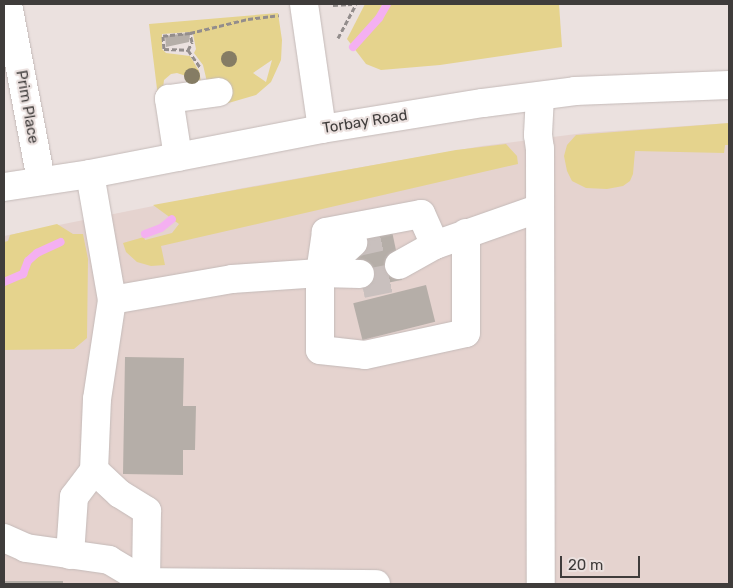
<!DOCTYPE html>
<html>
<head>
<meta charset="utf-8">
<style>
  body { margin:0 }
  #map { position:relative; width:733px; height:588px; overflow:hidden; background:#ebe1df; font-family:Rubik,sans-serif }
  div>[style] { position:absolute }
  .built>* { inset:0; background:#e5d3cf }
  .green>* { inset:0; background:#e5d38d }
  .stream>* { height:8px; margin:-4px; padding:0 4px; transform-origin:4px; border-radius:4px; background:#f4b0f1 }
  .building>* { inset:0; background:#b5aea8; transform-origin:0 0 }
  .minor-tunnel>* { height:28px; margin-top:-14px; transform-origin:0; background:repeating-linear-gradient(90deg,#c9c0be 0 28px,transparent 0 42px) }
  .path>* { height:3px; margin-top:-1.5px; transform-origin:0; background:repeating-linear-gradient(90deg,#938d8c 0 5px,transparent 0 7.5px) }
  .roads { filter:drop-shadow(0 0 1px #c4bab8) drop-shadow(0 0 1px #c4bab8) }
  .minor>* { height:28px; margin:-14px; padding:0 14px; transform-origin:14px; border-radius:14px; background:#fff }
  .major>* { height:28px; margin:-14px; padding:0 14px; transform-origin:14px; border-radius:14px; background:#fff }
  .trees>* { width:16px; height:16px; margin:-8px; border-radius:50%; background:#857c64 }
  span { translate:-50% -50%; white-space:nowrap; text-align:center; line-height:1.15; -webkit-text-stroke:4.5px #ebe1df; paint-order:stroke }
  .street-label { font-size:15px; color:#3f3c3b }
  .frame { position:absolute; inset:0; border:5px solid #3f3c3b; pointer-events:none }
  .scale { position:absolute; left:560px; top:556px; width:80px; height:22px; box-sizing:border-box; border:2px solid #3f3c3b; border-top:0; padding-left:6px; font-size:15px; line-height:18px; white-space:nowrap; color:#3f3c3b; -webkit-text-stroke:4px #ebe1df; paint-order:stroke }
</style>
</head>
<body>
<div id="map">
  <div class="built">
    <div style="clip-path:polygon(729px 123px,729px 584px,4px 584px,4px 236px,243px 188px,482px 146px,584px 133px)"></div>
  </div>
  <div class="green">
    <div style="clip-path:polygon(365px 4px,559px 4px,562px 47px,440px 65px,381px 70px,366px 64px,347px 39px)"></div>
    <div style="clip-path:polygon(evenodd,278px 13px,282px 40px,281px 60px,271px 82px,256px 95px,225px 104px,207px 82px,203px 65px,194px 53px,196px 49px,193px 34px,189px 32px,162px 34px,162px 49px,166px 53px,190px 56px,199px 71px,201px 81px,177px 73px,171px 74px,164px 80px,163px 89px,158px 97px,149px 24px,278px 13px,272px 60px,266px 82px,253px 73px,272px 60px)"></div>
    <div style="clip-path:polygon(729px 123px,729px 145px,725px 145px,724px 153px,635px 151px,633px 174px,630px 181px,623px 186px,607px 189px,586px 188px,572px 181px,567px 171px,564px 156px,567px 145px,576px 135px)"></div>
    <div style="clip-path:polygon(506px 144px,517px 156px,518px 164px,161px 246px,165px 265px,151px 266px,137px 262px,126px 252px,123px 243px,144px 237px,145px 240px,172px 233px,179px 224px,153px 205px,456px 150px)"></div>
    <div style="clip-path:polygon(57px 224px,73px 234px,83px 234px,88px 259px,87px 338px,74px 349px,4px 350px,4px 242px,8px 241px,10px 235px)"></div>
  </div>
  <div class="stream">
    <div style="left:353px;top:47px;width:39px;rotate:-48deg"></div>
    <div style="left:379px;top:18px;width:16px;rotate:-60deg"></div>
    <div style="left:145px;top:234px;width:17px;rotate:-21deg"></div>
    <div style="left:161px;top:228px;width:14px;rotate:-39deg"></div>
    <div style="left:4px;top:282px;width:21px;rotate:-23deg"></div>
    <div style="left:23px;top:274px;width:14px;rotate:-69deg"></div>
    <div style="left:28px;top:261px;width:12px;rotate:-42deg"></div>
    <div style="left:37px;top:253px;width:26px;rotate:-25deg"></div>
  </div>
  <div class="building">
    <div style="clip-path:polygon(187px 33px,187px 35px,190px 35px,189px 42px,166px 47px,165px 36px)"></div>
    <div style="left:390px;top:222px;width:59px;height:41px;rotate:78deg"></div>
    <div style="left:426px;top:285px;width:38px;height:75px;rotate:76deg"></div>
    <div style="clip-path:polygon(125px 357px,184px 358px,183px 406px,196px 406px,195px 450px,183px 450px,183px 475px,123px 474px)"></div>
    <div style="left:4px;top:581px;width:59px;height:3px"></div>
  </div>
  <div class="minor-tunnel">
    <div style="left:353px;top:243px;width:41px;rotate:-12.7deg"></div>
    <div style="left:362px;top:284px;width:41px;rotate:-11.3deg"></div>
  </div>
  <div class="path">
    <div style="left:333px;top:5px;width:19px;rotate:-3deg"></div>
    <div style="left:190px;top:33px;width:60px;rotate:-13.6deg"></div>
    <div style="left:248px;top:19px;width:31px;rotate:-7deg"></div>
    <div style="left:338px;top:38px;width:38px;rotate:-62deg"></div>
    <div style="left:188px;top:50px;width:9px;rotate:-63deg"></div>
    <div style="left:192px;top:42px;width:9px;rotate:-103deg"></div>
    <div style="left:190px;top:33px;width:27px;rotate:174deg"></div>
    <div style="left:163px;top:36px;width:13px;rotate:86deg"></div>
    <div style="left:164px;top:49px;width:24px;rotate:2deg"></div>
    <div style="left:188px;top:50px;width:21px;rotate:55deg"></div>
  </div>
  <div class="roads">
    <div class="minor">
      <div style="left:8px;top:4px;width:180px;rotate:79.4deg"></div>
      <div style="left:304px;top:4px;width:126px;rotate:81.8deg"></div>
      <div style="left:540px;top:96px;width:39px;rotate:93deg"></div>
      <div style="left:538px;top:135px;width:14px;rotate:82deg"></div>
      <div style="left:540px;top:149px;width:435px;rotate:89.9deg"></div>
      <div style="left:178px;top:157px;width:59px;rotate:-98.8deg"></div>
      <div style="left:169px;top:99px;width:50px;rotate:-8deg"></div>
      <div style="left:90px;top:174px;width:128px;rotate:80.1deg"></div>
      <div style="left:112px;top:300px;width:100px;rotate:98.6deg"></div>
      <div style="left:97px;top:399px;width:71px;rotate:92.4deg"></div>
      <div style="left:94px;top:470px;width:35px;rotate:43deg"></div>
      <div style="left:120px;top:494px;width:32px;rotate:32deg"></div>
      <div style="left:147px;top:511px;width:73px;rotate:90.8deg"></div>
      <div style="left:435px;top:245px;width:34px;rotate:-114deg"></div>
      <div style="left:421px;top:214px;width:97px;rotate:169.3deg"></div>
      <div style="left:326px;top:232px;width:41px;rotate:98.3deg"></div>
      <div style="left:320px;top:273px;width:77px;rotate:90deg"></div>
      <div style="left:320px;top:350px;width:45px;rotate:6.3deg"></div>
      <div style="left:365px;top:355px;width:103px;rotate:-12.3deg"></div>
      <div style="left:466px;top:333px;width:100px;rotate:-90deg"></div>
      <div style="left:399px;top:265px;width:41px;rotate:-29.1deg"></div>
      <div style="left:435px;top:245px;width:111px;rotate:-19.4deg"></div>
      <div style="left:320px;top:273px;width:45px;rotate:-42.3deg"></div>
      <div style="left:112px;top:300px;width:122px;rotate:-9.9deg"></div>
      <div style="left:232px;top:279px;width:88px;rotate:-3.9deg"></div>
      <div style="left:320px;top:273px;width:40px;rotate:1.4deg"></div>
      <div style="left:4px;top:538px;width:24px;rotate:24deg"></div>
      <div style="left:26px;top:548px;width:84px;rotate:8.2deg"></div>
      <div style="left:109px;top:560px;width:43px;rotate:30.7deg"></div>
      <div style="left:146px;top:582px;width:230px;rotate:0.5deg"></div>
      <div style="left:70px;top:555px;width:58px;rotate:-86.1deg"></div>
      <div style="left:74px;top:497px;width:34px;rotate:-53deg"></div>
    </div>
    <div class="major">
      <div style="left:4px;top:187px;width:87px;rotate:-8.6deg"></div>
      <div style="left:90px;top:174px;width:236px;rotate:-11deg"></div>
      <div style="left:322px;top:129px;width:163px;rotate:-9.2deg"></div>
      <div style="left:483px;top:103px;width:93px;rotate:-7.4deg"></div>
      <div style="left:575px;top:91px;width:154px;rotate:-2.2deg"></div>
    </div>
  </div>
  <div class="trees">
    <div style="left:229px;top:59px"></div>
    <div style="left:192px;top:76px"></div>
  </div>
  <div class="street-label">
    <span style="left:27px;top:107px;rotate:80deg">Prim Place</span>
    <span style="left:365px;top:122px;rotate:-9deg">Torbay Road</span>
  </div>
  <div class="frame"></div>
  <div class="scale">20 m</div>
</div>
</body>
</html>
